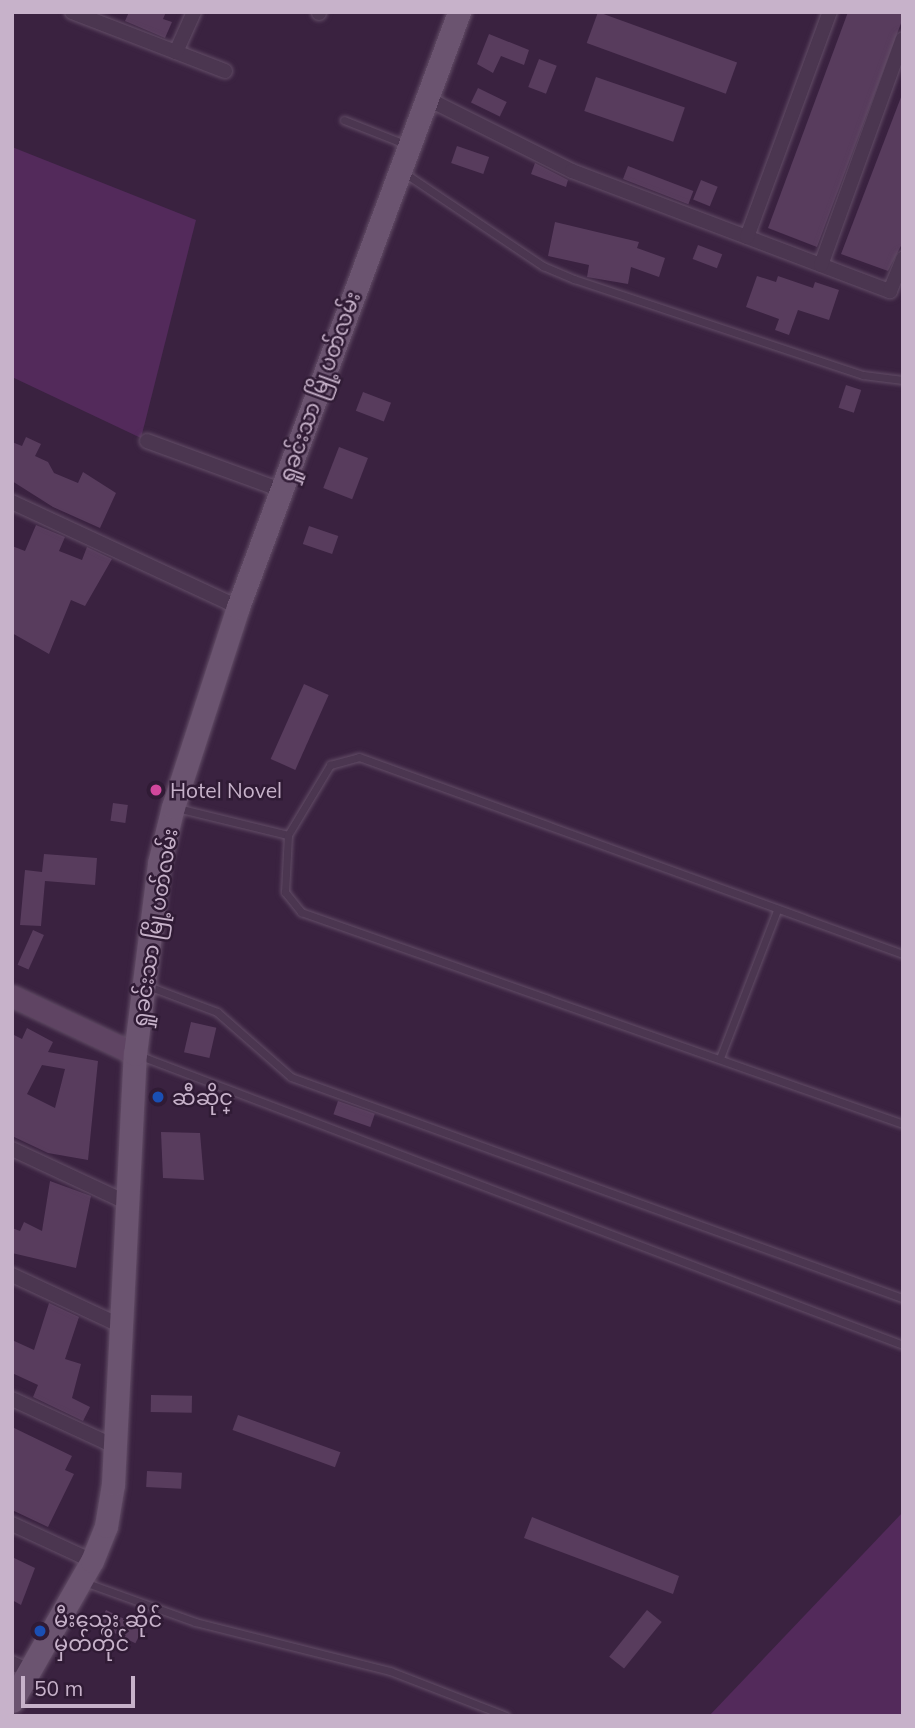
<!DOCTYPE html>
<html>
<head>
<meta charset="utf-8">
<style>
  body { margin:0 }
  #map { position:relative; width:915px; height:1728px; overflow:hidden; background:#3a2240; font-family:Mulish,"Noto Sans Myanmar",sans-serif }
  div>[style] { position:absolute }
  .water>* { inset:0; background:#532a5b }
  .building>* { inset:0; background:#583c5d; transform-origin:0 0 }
  .roads { filter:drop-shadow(0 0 2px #634e67) drop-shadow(0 0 2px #634e67) }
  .lane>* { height:7px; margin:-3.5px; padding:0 3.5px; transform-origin:3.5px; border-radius:3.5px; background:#4b3650 }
  .street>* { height:14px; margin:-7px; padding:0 7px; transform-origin:7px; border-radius:7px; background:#4b3650 }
  .secondary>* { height:21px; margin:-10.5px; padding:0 10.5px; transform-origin:10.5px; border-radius:10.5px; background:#5f4463 }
  .primary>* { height:23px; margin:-11.5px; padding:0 11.5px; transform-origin:11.5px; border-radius:11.5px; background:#6b5470 }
  .dots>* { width:19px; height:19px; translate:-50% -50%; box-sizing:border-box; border:4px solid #301b35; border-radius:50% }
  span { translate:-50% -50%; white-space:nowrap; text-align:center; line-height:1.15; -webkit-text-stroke:5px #301b35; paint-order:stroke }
  .street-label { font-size:21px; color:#c7b2ca }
  .poi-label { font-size:21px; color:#c7b2ca }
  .left { translate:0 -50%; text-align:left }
  .frame { position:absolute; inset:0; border:14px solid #c7b2ca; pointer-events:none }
  .scale { position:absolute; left:21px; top:1676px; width:114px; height:32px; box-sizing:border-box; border:4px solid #c7b2ca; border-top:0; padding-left:9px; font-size:21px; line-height:24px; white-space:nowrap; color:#c7b2ca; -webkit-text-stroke:5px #301b35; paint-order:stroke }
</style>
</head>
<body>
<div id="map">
  <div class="water">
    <div style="clip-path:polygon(12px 147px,196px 220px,141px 438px,12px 377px)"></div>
    <div style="clip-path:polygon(903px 1512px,903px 1716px,709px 1716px)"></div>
  </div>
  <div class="building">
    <div style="clip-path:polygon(129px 12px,166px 12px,163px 19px,172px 22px,165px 38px,125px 21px)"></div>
    <div style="left:598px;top:12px;width:148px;height:33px;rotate:20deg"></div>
    <div style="clip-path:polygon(848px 12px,903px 12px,903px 18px,817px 247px,768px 228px)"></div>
    <div style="clip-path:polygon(489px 34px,529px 50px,524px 65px,501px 56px,493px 73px,477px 64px)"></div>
    <div style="left:539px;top:59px;width:19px;height:30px;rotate:21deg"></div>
    <div style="left:596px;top:77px;width:94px;height:36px;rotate:19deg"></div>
    <div style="left:478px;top:88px;width:32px;height:16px;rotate:26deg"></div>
    <div style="clip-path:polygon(903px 92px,903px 242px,888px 271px,841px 254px)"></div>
    <div style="left:457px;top:146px;width:34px;height:18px;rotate:19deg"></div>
    <div style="clip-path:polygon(535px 163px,568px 180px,566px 187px,531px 174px)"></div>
    <div style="left:628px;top:166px;width:70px;height:14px;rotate:21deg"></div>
    <div style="left:701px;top:180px;width:18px;height:21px;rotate:22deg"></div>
    <div style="clip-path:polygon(555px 222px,639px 242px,637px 248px,665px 258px,659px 277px,631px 267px,628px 284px,587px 277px,589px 265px,548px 256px)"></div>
    <div style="left:698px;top:245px;width:26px;height:15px;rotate:21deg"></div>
    <div style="clip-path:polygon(757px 276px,776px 282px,778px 276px,813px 288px,815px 282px,839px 290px,829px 320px,798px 310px,789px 335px,775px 330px,779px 319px,746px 307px)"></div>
    <div style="left:846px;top:385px;width:16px;height:24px;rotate:18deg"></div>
    <div style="left:363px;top:392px;width:30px;height:20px;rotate:21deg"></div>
    <div style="clip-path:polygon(26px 437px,41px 444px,35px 456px,48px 462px,54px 473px,78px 483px,83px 472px,116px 493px,100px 528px,53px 507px,12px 481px,12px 442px,22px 446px)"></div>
    <div style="left:339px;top:447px;width:31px;height:44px;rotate:21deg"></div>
    <div style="clip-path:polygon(36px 525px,65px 537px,59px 551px,82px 560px,87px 547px,112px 559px,85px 606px,71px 600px,49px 654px,12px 633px,12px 546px,25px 551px)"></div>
    <div style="left:309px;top:526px;width:31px;height:19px;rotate:19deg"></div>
    <div style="left:304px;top:684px;width:27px;height:82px;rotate:24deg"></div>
    <div style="left:113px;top:803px;width:15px;height:18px;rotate:8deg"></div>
    <div style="clip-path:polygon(44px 854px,97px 858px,95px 885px,45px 881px,41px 926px,20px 925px,25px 870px,42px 872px)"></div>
    <div style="left:33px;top:930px;width:12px;height:38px;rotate:24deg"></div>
    <div style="left:191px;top:1022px;width:26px;height:31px;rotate:13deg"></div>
    <div style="clip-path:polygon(evenodd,27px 1028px,53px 1042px,48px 1052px,98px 1061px,88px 1160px,48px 1153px,12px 1136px,12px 1034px,22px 1039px,27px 1028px,42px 1065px,65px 1069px,55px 1108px,27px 1094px,42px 1065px)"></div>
    <div style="left:338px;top:1101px;width:39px;height:14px;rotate:19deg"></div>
    <div style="clip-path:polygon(161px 1132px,200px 1133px,204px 1180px,163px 1178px)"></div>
    <div style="clip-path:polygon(50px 1181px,91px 1196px,76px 1268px,12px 1253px,12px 1228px,20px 1231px,24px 1222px,42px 1231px)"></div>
    <div style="clip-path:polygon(49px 1303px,79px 1317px,65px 1359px,81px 1364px,72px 1398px,90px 1407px,83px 1421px,33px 1397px,38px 1385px,12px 1373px,12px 1340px,34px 1350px)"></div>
    <div style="left:151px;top:1395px;width:41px;height:17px;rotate:1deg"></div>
    <div style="left:238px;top:1415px;width:109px;height:16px;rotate:20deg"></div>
    <div style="clip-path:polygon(12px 1427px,72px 1456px,65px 1470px,74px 1474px,48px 1527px,12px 1510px)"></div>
    <div style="left:147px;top:1471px;width:35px;height:16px;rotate:3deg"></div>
    <div style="clip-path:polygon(532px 1517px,679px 1576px,673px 1594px,524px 1538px)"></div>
    <div style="clip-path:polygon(12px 1557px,35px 1568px,21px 1605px,12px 1600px)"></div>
    <div style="left:106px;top:1610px;width:41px;height:17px;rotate:26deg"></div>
    <div style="left:647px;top:1610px;width:19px;height:60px;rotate:39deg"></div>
  </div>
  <div class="roads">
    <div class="lane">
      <div style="left:344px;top:120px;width:66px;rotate:21.5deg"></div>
      <div style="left:403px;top:172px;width:169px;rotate:33.9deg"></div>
      <div style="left:543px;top:266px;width:34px;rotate:23deg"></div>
      <div style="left:574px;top:279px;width:305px;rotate:18.4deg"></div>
      <div style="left:863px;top:375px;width:40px;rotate:7.1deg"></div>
      <div style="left:177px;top:808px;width:114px;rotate:13.7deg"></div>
      <div style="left:288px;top:835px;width:82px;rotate:-59deg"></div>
      <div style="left:330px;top:765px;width:30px;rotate:-15deg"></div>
      <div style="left:359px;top:757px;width:579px;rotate:19.91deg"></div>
      <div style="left:288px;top:835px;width:57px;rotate:93deg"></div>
      <div style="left:285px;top:892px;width:26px;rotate:51deg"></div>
      <div style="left:301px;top:912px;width:638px;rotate:19.4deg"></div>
      <div style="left:148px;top:986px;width:74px;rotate:20.6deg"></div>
      <div style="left:217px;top:1012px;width:98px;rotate:41.3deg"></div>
      <div style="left:291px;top:1077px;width:650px;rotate:19.89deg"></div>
      <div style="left:138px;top:1055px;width:818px;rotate:20.76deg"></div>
      <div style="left:720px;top:1058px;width:159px;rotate:-68.9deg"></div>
      <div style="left:84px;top:1582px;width:118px;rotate:19.8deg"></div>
      <div style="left:195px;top:1622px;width:201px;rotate:14.1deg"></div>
      <div style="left:390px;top:1671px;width:124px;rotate:21.2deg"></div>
    </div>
    <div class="street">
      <div style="left:72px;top:12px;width:164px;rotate:21.1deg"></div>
      <div style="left:319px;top:13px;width:1px;rotate:-90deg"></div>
      <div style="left:176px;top:52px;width:44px;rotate:-65.8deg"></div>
      <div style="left:428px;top:99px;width:161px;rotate:26.6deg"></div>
      <div style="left:572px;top:171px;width:340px;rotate:20.7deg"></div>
      <div style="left:890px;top:291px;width:35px;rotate:-68deg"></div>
      <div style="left:747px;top:237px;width:240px;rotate:-69.8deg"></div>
      <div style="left:821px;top:265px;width:240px;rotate:-70.1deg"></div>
      <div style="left:147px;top:441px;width:143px;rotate:20.1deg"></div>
      <div style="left:12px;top:502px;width:249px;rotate:24.9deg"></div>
      <div style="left:12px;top:1149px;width:128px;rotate:25deg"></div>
      <div style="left:12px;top:1275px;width:118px;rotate:25deg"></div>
      <div style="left:12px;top:1399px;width:112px;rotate:24.7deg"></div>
      <div style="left:12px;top:1524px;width:88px;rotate:24.8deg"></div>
      <div style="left:12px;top:1663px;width:19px;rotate:25deg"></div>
    </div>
    <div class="secondary">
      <div style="left:12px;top:996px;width:136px;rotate:25.2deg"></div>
    </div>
    <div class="primary">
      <div style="left:12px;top:1701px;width:161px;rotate:-60.3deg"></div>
      <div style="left:92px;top:1561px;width:38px;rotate:-68deg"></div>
      <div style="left:106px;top:1526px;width:43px;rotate:-80.5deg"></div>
      <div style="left:113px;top:1484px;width:431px;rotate:-87.1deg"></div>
      <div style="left:135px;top:1054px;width:193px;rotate:-82.8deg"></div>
      <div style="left:159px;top:863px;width:58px;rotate:-76deg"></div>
      <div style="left:173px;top:807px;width:210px;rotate:-72deg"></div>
      <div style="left:238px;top:607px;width:635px;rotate:-69.62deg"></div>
    </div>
  </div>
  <div class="dots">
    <div style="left:156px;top:790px;background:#d1479c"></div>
    <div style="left:158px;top:1097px;background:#1a4fb4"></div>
    <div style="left:40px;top:1631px;background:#1a4fb4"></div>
  </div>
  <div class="street-label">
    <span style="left:319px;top:387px;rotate:-70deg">ရှုခင်းသာ မြို့ပတ်လမ်း</span>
    <span style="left:154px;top:928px;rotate:-81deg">ရှုခင်းသာ မြို့ပတ်လမ်း</span>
  </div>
  <div class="poi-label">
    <span class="left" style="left:170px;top:790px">Hotel Novel</span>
    <span class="left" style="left:172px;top:1097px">ဆီဆိုင္</span>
    <span class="left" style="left:54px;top:1631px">မီးသွေး ဆိုင်<br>မှတ်တိုင်</span>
  </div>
  <div class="frame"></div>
  <div class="scale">50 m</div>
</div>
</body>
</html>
